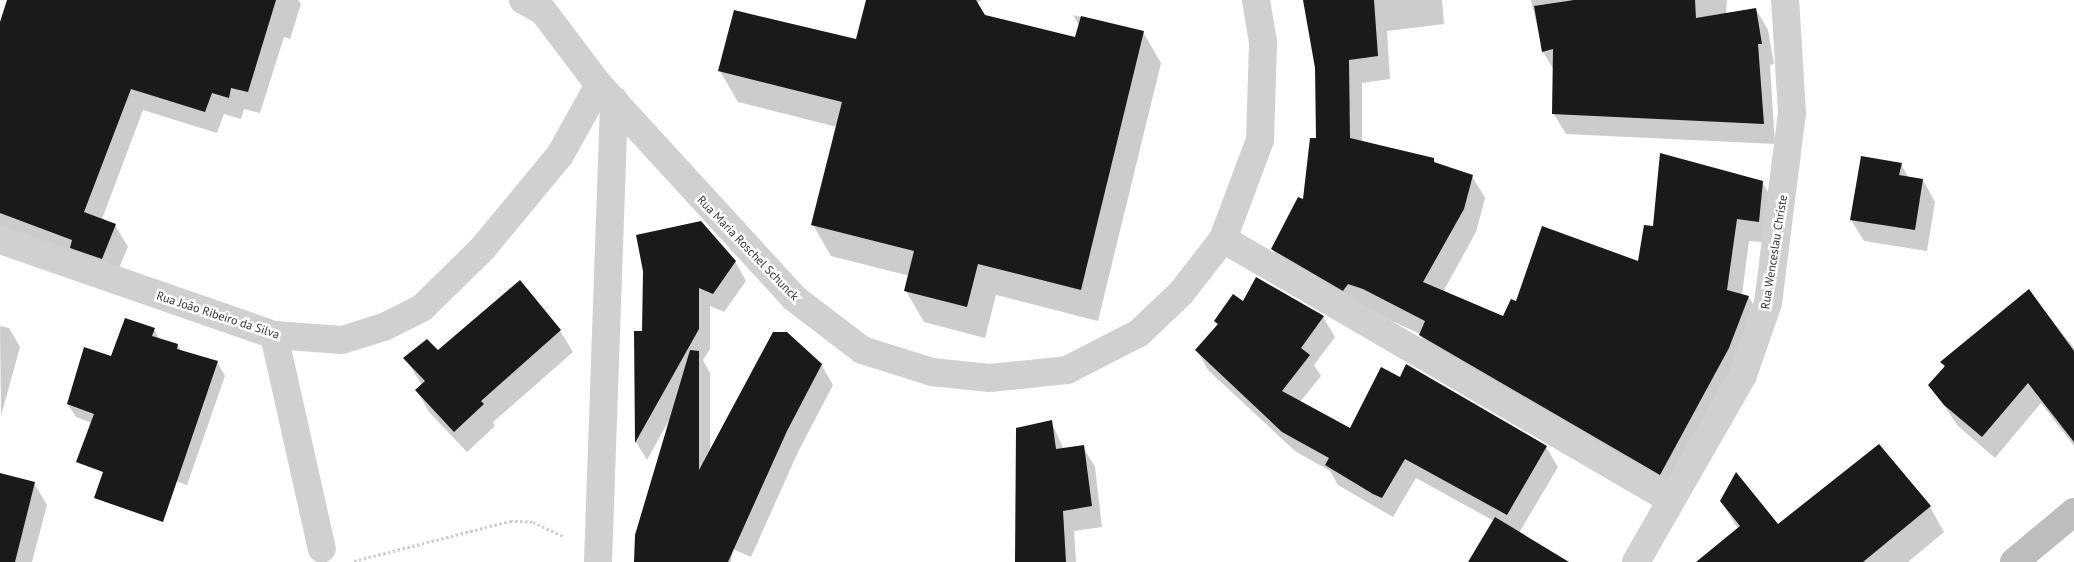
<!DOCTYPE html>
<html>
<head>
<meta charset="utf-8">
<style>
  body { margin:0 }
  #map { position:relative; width:2074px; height:562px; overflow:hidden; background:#fff; font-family:"PT Sans",sans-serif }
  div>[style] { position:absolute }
  .shadow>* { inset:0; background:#0003 }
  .building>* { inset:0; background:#1a1a1a }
  .path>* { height:3px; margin-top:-1.5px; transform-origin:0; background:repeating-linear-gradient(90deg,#cdcdcd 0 2.5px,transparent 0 5px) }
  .street>* { height:28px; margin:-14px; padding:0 14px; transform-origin:14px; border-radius:14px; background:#d0d0d0 }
  .secondary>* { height:28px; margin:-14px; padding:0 14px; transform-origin:14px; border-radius:14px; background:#bdbdbd }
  span { translate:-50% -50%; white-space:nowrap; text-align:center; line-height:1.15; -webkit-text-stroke:5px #fff; paint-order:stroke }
  .street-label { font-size:12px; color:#333 }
</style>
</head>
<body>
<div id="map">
  <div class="shadow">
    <div style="clip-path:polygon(8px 0,298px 0,301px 4px,290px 39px,284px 37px,260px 113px,244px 109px,241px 119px,224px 114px,217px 133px,143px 110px,102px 219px,115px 225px,128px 247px,114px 280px,0 250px,0 22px)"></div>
    <div style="clip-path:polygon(867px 0,982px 0,977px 3px,985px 16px,1088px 41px,1073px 15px,1143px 32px,1161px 63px,1098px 321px,996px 295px,985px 338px,924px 322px,906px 291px,910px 276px,831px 256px,813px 225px,837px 127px,738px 102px,720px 71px,857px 41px)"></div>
    <div style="clip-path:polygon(1304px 0,1442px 0,1444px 24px,1387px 31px,1390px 79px,1362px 83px,1362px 142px,1433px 159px,1436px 164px,1472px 176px,1485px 198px,1476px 232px,1443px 292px,1503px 317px,1517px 302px,1639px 262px,1654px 228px,1762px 182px,1775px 204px,1771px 243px,1749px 241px,1742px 295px,1749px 297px,1761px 319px,1673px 497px,1433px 357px,1420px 334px,1285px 271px,1272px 249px,1304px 201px,1317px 140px,1317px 68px)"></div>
    <div style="clip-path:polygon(1531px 0,1727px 0,1726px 14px,1756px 9px,1768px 30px,1774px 64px,1770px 65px,1775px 144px,1566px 134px,1554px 114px,1554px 70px,1543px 52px)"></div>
    <div style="clip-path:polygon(1901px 164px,1908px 177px,1923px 180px,1935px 202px,1927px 251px,1864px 241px,1851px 220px)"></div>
    <div style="clip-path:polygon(735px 261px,746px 281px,724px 312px,710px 306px,710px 349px,703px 360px,710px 373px,710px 452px,821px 364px,833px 385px,798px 452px,751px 557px,733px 549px,731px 562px,635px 562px,669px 420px,647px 460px,636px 442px,635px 333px,643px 333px,644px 271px)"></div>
    <div style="clip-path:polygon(1257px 278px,1323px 317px,1335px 337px,1314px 365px,1321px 376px,1300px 402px,1350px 429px,1546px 447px,1558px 467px,1519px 533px,1552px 562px,1470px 562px,1494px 521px,1416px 478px,1393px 517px,1338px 485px,1330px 471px,1295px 451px,1208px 370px,1197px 350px,1218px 326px,1215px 321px,1244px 303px)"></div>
    <div style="clip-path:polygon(520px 282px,560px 331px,573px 352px,493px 422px,495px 426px,467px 452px,429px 412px,417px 390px,422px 385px,405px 358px,438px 352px)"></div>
    <div style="clip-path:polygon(2029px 291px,2074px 348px,2074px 446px,2041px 403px,1995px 458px,1958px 426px,1930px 385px,1945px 368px,1942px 362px)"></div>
    <div style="clip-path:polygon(0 326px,9px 328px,20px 347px,1px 416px)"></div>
    <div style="clip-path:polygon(154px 329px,160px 340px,178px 345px,181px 351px,217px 362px,225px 376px,187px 485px,93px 453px,92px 423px,76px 417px,68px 404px,112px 358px)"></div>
    <div style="clip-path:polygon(1051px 421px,1064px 450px,1083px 447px,1095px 467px,1102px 527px,1074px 531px,1076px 562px,1016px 562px)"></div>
    <div style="clip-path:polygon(0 474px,34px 483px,47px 505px,32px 562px,0 562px)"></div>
    <div style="clip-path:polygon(1721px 501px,1778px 526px,1930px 507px,1944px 532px,1908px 562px,1698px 562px,1738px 529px)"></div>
  </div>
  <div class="building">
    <div style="clip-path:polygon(7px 0,276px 0,248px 92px,231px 88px,229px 98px,212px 93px,205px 112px,131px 89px,84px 212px,116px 224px,102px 259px,70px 248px,72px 240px,0 213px,0 22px)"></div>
    <div style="clip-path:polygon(866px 0,976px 0,985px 15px,1075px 37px,1081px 16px,1144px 31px,1081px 290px,978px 264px,967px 307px,904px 291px,914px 251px,811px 225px,842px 102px,718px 71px,734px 10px,856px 39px)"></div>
    <div style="clip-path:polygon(1303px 0,1374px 0,1378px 56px,1349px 60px,1350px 138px,1434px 158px,1434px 162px,1473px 175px,1464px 209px,1423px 282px,1503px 316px,1511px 299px,1516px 301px,1542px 226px,1638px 261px,1644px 225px,1653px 226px,1660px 153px,1763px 181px,1759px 222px,1737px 219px,1727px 290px,1749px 296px,1729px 348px,1660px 475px,1419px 335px,1425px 321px,1363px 289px,1348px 284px,1343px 291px,1271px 249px,1298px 197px,1303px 199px,1310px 138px,1316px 138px,1315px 68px)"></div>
    <div style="clip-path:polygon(1574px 0,1695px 0,1696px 18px,1756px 8px,1762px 44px,1758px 44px,1764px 124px,1552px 114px,1553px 49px,1542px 52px,1534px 6px)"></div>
    <div style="clip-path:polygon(1861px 156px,1902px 163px,1899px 175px,1923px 179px,1915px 230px,1850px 220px)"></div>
    <div style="clip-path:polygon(701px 221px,736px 261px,713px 294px,699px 288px,699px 329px,635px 443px,634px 331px,642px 331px,643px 271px,636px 235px)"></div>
    <div style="clip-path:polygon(1256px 277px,1324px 316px,1301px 348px,1310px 355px,1282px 391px,1350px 428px,1381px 367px,1400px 377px,1406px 364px,1547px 446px,1507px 515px,1405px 459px,1382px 498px,1373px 494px,1325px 465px,1329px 458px,1282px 432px,1195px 350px,1218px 324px,1214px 321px,1233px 294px,1243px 301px)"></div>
    <div style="clip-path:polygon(520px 280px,561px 330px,481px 401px,484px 404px,454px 432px,415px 390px,425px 381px,403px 358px,427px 339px,438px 350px)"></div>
    <div style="clip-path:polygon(2029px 289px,2074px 351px,2074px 442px,2028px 383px,1982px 437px,1944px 405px,1928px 385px,1945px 366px,1940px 362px)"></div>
    <div style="clip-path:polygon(125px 318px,155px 328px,152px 336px,178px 344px,177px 349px,218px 361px,163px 522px,94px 498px,103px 472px,76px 462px,94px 414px,67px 404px,84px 347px,111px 356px)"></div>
    <div style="clip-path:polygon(773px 332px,787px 332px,822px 364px,787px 431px,728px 562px,634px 562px,635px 535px,690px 350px,699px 351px,699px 470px)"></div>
    <div style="clip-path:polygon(1052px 420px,1056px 449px,1084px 445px,1092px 506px,1063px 511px,1066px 562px,1015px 562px,1016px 428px)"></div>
    <div style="clip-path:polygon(1879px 444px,1931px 506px,1863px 562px,1696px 562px,1740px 526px,1720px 501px,1736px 472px,1778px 524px)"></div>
    <div style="clip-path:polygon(0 473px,35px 482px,15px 562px,0 562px)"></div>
    <div style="clip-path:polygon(1495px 517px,1569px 562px,1468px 562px)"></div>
  </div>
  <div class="path">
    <div style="left:354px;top:561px;width:161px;rotate:-14.4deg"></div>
    <div style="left:510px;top:521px;width:23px;rotate:2deg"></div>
    <div style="left:533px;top:522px;width:35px;rotate:25deg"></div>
  </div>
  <div class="street">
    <div style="left:523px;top:0;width:23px;rotate:29deg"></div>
    <div style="left:543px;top:11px;width:93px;rotate:52.9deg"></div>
    <div style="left:599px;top:85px;width:289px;rotate:47.5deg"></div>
    <div style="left:794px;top:298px;width:86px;rotate:37.4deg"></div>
    <div style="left:862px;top:350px;width:73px;rotate:17.4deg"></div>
    <div style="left:932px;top:372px;width:58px;rotate:5.9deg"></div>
    <div style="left:990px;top:378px;width:77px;rotate:-5.9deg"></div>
    <div style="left:1067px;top:370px;width:81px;rotate:-27.2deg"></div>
    <div style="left:1139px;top:333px;width:58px;rotate:-43.6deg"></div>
    <div style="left:1181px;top:293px;width:68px;rotate:-52.1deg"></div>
    <div style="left:1223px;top:239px;width:106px;rotate:-69.5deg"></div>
    <div style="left:1260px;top:140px;width:98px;rotate:-88.2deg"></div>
    <div style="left:1263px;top:42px;width:43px;rotate:-99.5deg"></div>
    <div style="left:1223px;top:239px;width:518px;rotate:30.22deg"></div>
    <div style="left:0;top:240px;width:290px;rotate:19.1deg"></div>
    <div style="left:274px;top:335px;width:68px;rotate:4.2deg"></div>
    <div style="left:342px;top:340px;width:44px;rotate:-17.2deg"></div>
    <div style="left:384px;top:327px;width:42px;rotate:-26.6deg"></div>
    <div style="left:422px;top:308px;width:86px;rotate:-44.5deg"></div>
    <div style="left:483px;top:248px;width:121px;rotate:-50.4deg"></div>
    <div style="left:560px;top:155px;width:80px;rotate:-60.9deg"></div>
    <div style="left:274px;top:335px;width:219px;rotate:77.4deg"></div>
    <div style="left:598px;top:562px;width:462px;rotate:-88deg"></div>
    <div style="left:1636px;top:562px;width:215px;rotate:-60.2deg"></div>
    <div style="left:1743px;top:375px;width:76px;rotate:-70.9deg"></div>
    <div style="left:1768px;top:303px;width:192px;rotate:-82.8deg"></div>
    <div style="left:1792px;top:113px;width:113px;rotate:-93.5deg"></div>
  </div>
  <div class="secondary">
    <div style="left:2014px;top:562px;width:78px;rotate:-39.8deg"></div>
  </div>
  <div class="street-label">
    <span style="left:748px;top:248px;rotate:46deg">Rua Maria Roschel Schunck</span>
    <span style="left:1774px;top:252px;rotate:-81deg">Rua Wenceslau Christe</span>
    <span style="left:218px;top:315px;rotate:18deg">Rua João Ribeiro da Silva</span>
  </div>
</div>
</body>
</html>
